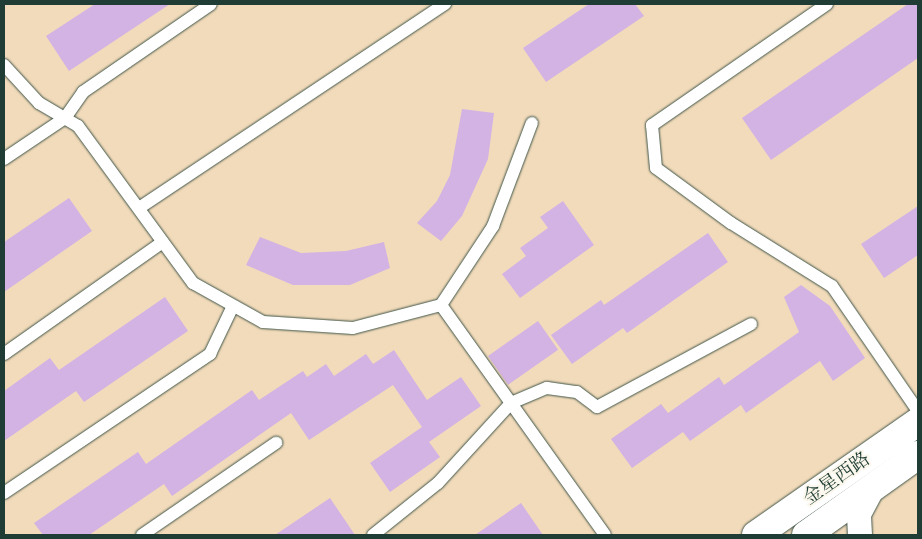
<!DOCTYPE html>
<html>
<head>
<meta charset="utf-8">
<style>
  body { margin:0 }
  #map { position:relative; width:922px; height:539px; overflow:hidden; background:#f2dbbb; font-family:Cardo,"Noto Serif SC",serif }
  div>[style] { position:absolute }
  .building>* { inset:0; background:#d3b2e4; transform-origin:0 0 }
  .roads { filter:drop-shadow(0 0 1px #3f5548) drop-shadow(0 0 1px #3f5548) }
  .lane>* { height:12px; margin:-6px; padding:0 6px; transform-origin:6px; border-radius:6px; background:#fff }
  .street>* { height:24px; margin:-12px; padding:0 12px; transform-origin:12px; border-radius:12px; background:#fff }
  .primary>* { height:28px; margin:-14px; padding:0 14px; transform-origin:14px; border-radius:14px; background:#fff }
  span { translate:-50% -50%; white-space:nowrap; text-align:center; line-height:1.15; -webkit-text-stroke:4px #fbf7ec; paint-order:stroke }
  .street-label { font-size:19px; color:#1f3d34 }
  .frame { position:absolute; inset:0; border:5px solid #1f3d34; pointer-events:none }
</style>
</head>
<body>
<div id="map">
  <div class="building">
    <div style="clip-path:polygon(95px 4px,170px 4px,69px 71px,46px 36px)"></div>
    <div style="clip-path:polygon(589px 4px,635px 4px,644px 16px,546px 82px,523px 48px)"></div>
    <div style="clip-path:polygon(908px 4px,918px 4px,918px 58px,771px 160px,742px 118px)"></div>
    <div style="clip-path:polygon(462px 109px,494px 113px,488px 159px,462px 216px,441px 241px,417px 223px,437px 201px,450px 175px)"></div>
    <div style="clip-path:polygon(69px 198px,92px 231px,4px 292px,4px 242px)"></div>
    <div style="clip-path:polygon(563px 201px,594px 245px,520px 298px,502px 274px,526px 256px,520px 248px,548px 228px,540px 217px)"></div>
    <div style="clip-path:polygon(918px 206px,918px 255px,884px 278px,861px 244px)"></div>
    <div style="clip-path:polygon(708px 233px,728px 262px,627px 333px,623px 328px,572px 364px,551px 335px,601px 300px,604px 305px)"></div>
    <div style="clip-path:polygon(260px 237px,301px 253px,346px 251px,384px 242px,390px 268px,350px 285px,293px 285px,246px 265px)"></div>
    <div style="clip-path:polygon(801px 285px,830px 306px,865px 358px,833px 381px,820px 361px,746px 413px,741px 405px,690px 441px,683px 432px,632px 468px,611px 439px,661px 404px,668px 413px,719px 377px,724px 385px,799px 332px,784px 297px)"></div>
    <div style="clip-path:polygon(165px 297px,188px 331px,84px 402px,76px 391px,4px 441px,4px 391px,50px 358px,59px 370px)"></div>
    <div style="left:538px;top:321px;width:35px;height:61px;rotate:55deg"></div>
    <div style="clip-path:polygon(394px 350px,427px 400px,461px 377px,481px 406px,429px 442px,440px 457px,390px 492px,370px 463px,422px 427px,393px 385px,309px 440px,291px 413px,172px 496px,164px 484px,89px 535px,43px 535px,34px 523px,138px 452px,146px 464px,252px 390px,259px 400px,303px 371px,307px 377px,326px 364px,334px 376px,366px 354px,373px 364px)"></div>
    <div style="clip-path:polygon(330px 498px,355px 535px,275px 535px)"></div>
    <div style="clip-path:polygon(521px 503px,543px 535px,475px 535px)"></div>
  </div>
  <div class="roads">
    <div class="lane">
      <div style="left:827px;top:4px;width:213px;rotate:145.3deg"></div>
      <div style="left:652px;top:125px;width:43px;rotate:84.7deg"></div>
      <div style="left:656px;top:168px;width:93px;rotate:36.3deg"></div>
      <div style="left:731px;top:223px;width:119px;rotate:32deg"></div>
      <div style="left:832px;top:286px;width:152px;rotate:55.5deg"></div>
      <div style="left:4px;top:65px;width:52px;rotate:47.4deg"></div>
      <div style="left:39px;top:103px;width:45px;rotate:30.5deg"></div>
      <div style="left:78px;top:126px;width:195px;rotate:53.8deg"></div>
      <div style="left:193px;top:283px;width:80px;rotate:29.1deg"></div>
      <div style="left:263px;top:322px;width:90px;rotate:3.8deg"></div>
      <div style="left:353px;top:328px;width:91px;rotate:-14.6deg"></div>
      <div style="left:441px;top:305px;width:282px;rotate:54.5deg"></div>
      <div style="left:4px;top:159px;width:73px;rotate:-33.9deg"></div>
      <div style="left:65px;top:118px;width:32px;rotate:-55deg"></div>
      <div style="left:83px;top:92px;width:155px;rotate:-34.5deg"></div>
      <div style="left:139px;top:208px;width:368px;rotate:-33.7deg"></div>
      <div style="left:441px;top:305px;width:95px;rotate:-56.6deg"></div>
      <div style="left:493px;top:226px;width:110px;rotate:-69.3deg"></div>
      <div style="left:4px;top:354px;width:194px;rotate:-35.2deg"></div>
      <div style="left:4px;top:493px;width:249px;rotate:-34deg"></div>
      <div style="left:210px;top:354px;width:53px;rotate:-64.4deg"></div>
      <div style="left:142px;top:535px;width:163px;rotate:-34.5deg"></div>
      <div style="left:373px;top:535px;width:83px;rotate:-38.7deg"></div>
      <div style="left:438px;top:483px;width:108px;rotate:-47.6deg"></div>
      <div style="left:511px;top:403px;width:39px;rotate:-23deg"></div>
      <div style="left:547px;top:388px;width:30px;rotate:8deg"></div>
      <div style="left:577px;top:392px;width:25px;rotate:37deg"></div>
      <div style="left:597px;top:407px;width:175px;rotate:-28.3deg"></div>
    </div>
    <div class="street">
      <div style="left:860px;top:535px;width:21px;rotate:-93deg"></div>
      <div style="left:859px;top:514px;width:32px;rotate:-62deg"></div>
    </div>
    <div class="primary">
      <div style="left:756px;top:535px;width:198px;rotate:-34.9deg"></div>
      <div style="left:806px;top:535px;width:138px;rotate:-35.5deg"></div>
    </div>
  </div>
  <div class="street-label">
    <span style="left:837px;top:479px;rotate:-35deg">金星西路</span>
  </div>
  <div class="frame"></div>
</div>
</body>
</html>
